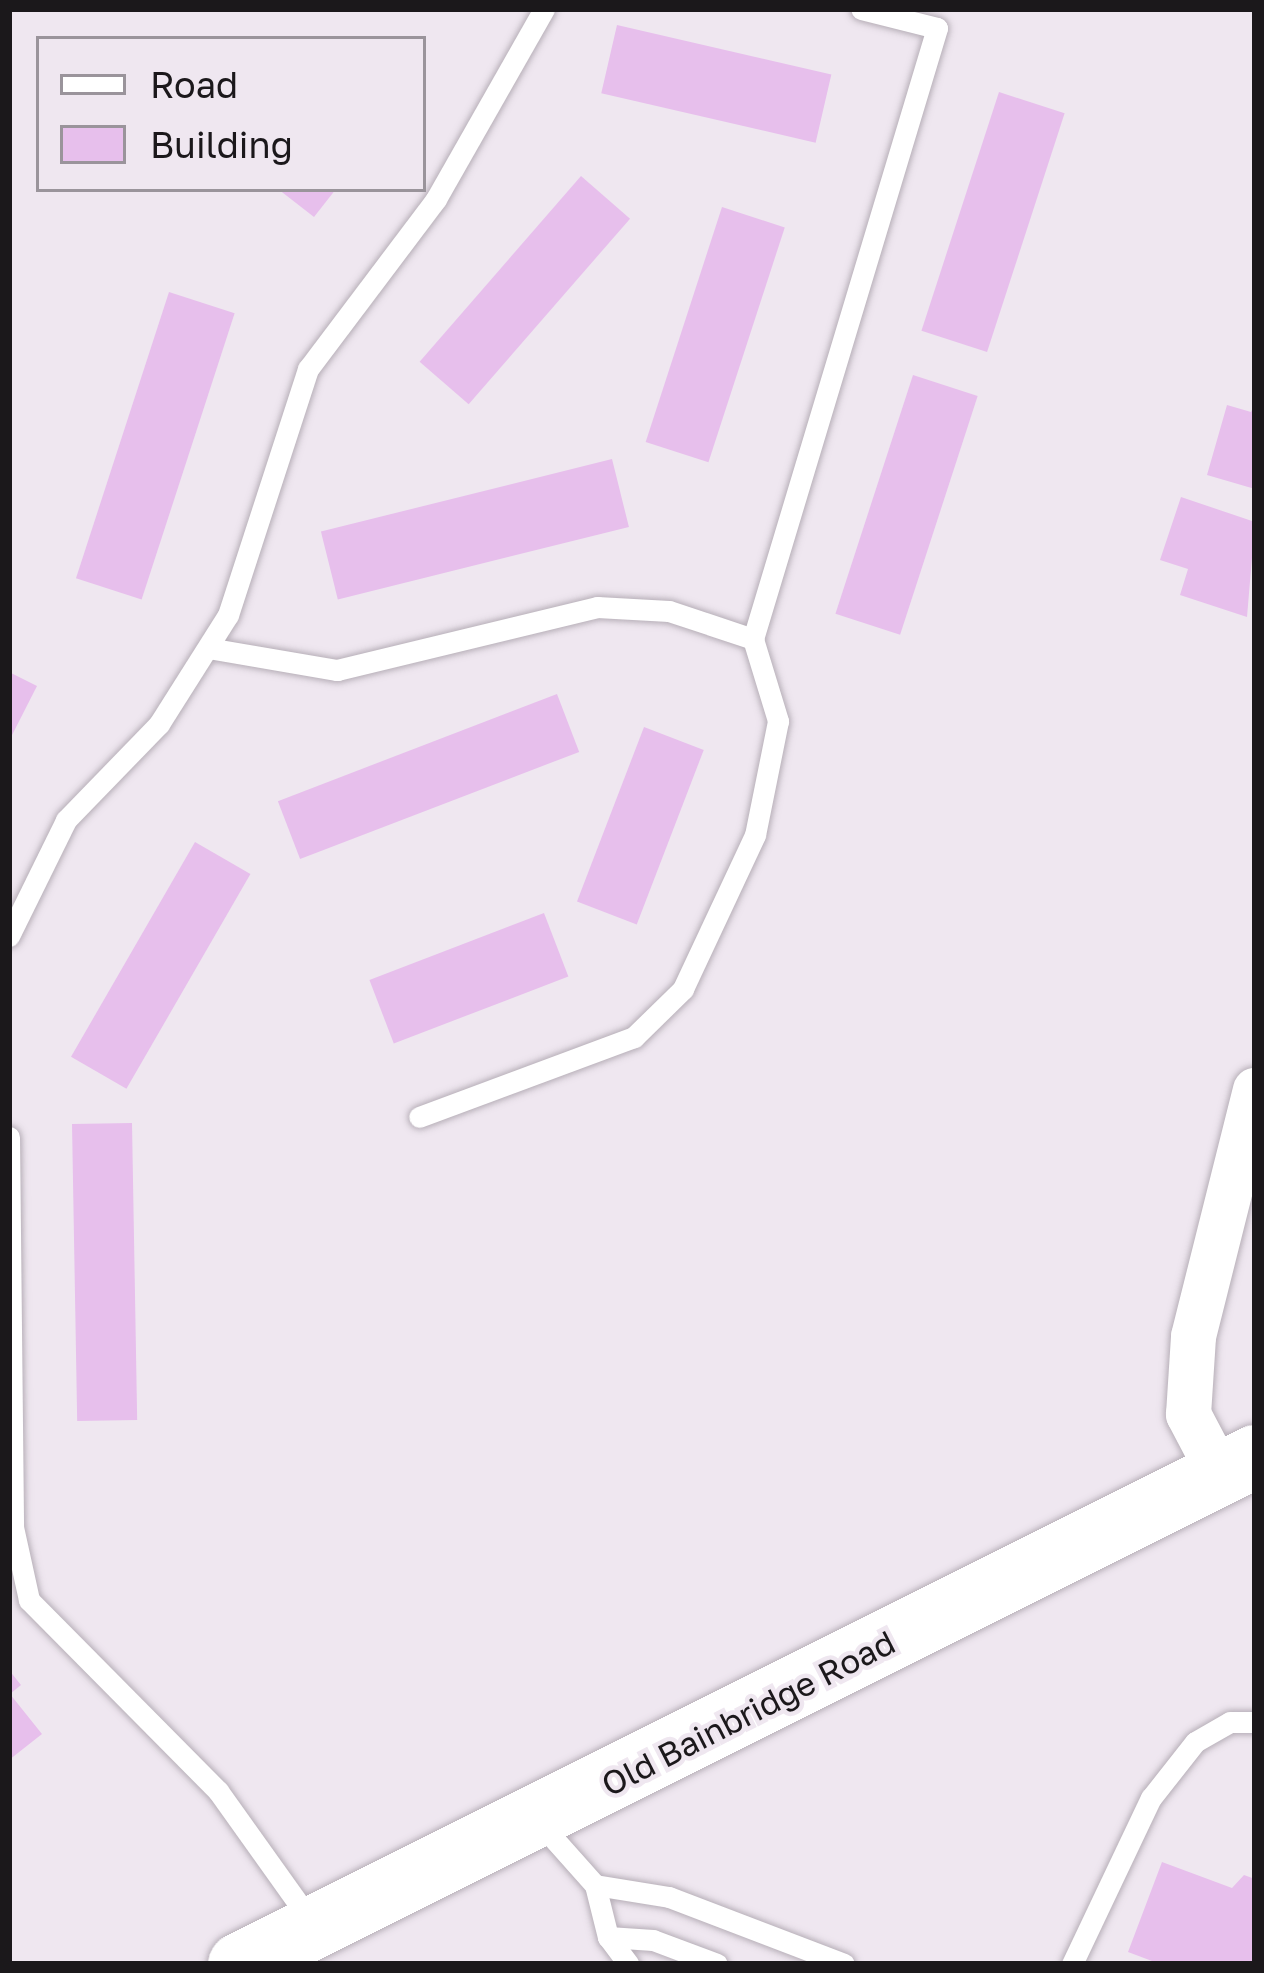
<!DOCTYPE html>
<html>
<head>
<meta charset="utf-8">
<style>
  body { margin:0 }
  #map { position:relative; width:1264px; height:1973px; overflow:hidden; background:#efe7f0; font-family:"Golos Text",sans-serif }
  div>[style] { position:absolute }
  .building>* { inset:0; background:#e7bfec; transform-origin:0 0 }
  .roads { filter:drop-shadow(0 0 3px #b7afb8) drop-shadow(0 0 3px #b7afb8) }
  .service>* { height:21px; margin:-10.5px; padding:0 10.5px; transform-origin:10.5px; border-radius:10.5px; background:#fff }
  .minor>* { height:45px; margin:-22.5px; padding:0 22.5px; transform-origin:22.5px; border-radius:22.5px; background:#fff }
  .secondary>* { height:63px; margin:-31.5px; padding:0 31.5px; transform-origin:31.5px; border-radius:31.5px; background:#fff }
  span { translate:-50% -50%; white-space:nowrap; text-align:center; line-height:1.15; -webkit-text-stroke:9px #efe7f0; paint-order:stroke }
  .street-label { font-size:33px; color:#1b181b }
  .frame { position:absolute; inset:0; border:12px solid #1b181b; pointer-events:none }
  .legend { position:absolute; left:36px; top:36px; width:390px; height:156px; box-sizing:border-box; background:#efe7f0; border:3px solid #9a949b; margin:0; padding:15px 21px; list-style:none; font-size:36px; color:#1b181b }
  .legend li { display:flex; align-items:center; gap:24px; height:60px }
  .legend b { width:60px; border:3px solid #9a949b }
</style>
</head>
<body>
<div id="map">
  <div class="building">
    <div style="left:617px;top:25px;width:220px;height:70px;rotate:13deg"></div>
    <div style="left:999px;top:92px;width:69px;height:251px;rotate:18deg"></div>
    <div style="left:581px;top:176px;width:65px;height:246px;rotate:41deg"></div>
    <div style="clip-path:polygon(278px 189px,336px 189px,314px 217px)"></div>
    <div style="left:722px;top:207px;width:66px;height:247px;rotate:18deg"></div>
    <div style="left:169px;top:292px;width:69px;height:301px;rotate:18deg"></div>
    <div style="left:913px;top:375px;width:68px;height:251px;rotate:18deg"></div>
    <div style="clip-path:polygon(1255px 403px,1255px 489px,1207px 475px,1227px 405px,1251px 412px)"></div>
    <div style="left:612px;top:459px;width:70px;height:300px;rotate:76deg"></div>
    <div style="clip-path:polygon(1181px 497px,1255px 522px,1247px 617px,1180px 595px,1188px 569px,1160px 560px)"></div>
    <div style="clip-path:polygon(9px 672px,37px 686px,9px 741px)"></div>
    <div style="left:557px;top:694px;width:62px;height:299px;rotate:69deg"></div>
    <div style="left:644px;top:727px;width:64px;height:187px;rotate:21deg"></div>
    <div style="left:195px;top:842px;width:64px;height:248px;rotate:30deg"></div>
    <div style="left:544px;top:913px;width:68px;height:187px;rotate:69deg"></div>
    <div style="left:132px;top:1123px;width:297px;height:60px;rotate:89deg"></div>
    <div style="clip-path:polygon(9px 1670px,21px 1685px,10px 1694px,42px 1734px,9px 1760px)"></div>
    <div style="clip-path:polygon(1162px 1862px,1232px 1888px,1244px 1875px,1255px 1879px,1255px 1964px,1160px 1964px,1128px 1952px)"></div>
  </div>
  <div class="roads">
    <div class="service">
      <div style="left:753px;top:639px;width:638px;rotate:-73.24deg"></div>
      <div style="left:937px;top:28px;width:78px;rotate:-166deg"></div>
      <div style="left:208px;top:648px;width:131px;rotate:9.7deg"></div>
      <div style="left:337px;top:670px;width:268px;rotate:-13.6deg"></div>
      <div style="left:597px;top:607px;width:72px;rotate:3.2deg"></div>
      <div style="left:669px;top:611px;width:89px;rotate:18.4deg"></div>
      <div style="left:753px;top:639px;width:86px;rotate:73deg"></div>
      <div style="left:778px;top:721px;width:116px;rotate:101.4deg"></div>
      <div style="left:755px;top:835px;width:170px;rotate:115.1deg"></div>
      <div style="left:683px;top:989px;width:69px;rotate:135.6deg"></div>
      <div style="left:634px;top:1037px;width:229px;rotate:159.6deg"></div>
      <div style="left:9px;top:936px;width:129px;rotate:-63.8deg"></div>
      <div style="left:66px;top:820px;width:134px;rotate:-45.9deg"></div>
      <div style="left:159px;top:724px;width:129px;rotate:-57.7deg"></div>
      <div style="left:228px;top:615px;width:259px;rotate:-72deg"></div>
      <div style="left:308px;top:369px;width:213px;rotate:-53deg"></div>
      <div style="left:436px;top:199px;width:219px;rotate:-60.4deg"></div>
      <div style="left:9px;top:1137px;width:390px;rotate:89.4deg"></div>
      <div style="left:13px;top:1527px;width:75px;rotate:77.6deg"></div>
      <div style="left:29px;top:1600px;width:269px;rotate:45.3deg"></div>
      <div style="left:218px;top:1791px;width:158px;rotate:54.5deg"></div>
      <div style="left:538px;top:1821px;width:86px;rotate:48.3deg"></div>
      <div style="left:595px;top:1885px;width:54px;rotate:76deg"></div>
      <div style="left:608px;top:1937px;width:34px;rotate:53deg"></div>
      <div style="left:595px;top:1885px;width:75px;rotate:9.2deg"></div>
      <div style="left:669px;top:1897px;width:187px;rotate:20.9deg"></div>
      <div style="left:608px;top:1937px;width:45px;rotate:3.8deg"></div>
      <div style="left:653px;top:1940px;width:68px;rotate:20.6deg"></div>
      <div style="left:1072px;top:1964px;width:184px;rotate:-64.6deg"></div>
      <div style="left:1151px;top:1798px;width:71px;rotate:-51.8deg"></div>
      <div style="left:1195px;top:1742px;width:40px;rotate:-29.7deg"></div>
      <div style="left:1230px;top:1722px;width:25px"></div>
    </div>
    <div class="minor">
      <div style="left:1219px;top:1473px;width:67px;rotate:-117.7deg"></div>
      <div style="left:1188px;top:1414px;width:78px;rotate:-86.3deg"></div>
      <div style="left:1193px;top:1336px;width:254px;rotate:-75.9deg"></div>
    </div>
    <div class="secondary">
      <div style="left:239px;top:1964px;width:1136px;rotate:-26.57deg"></div>
    </div>
  </div>
  <div class="street-label">
    <span style="left:748px;top:1713px;rotate:-27deg">Old Bainbridge Road</span>
  </div>
  <div class="frame"></div>
  <ul class="legend">
  <li><b style="height:15px;background:#fff"></b>Road</li>
  <li><b style="height:33px;background:#e7bfec"></b>Building</li>
  </ul>
</div>
</body>
</html>
